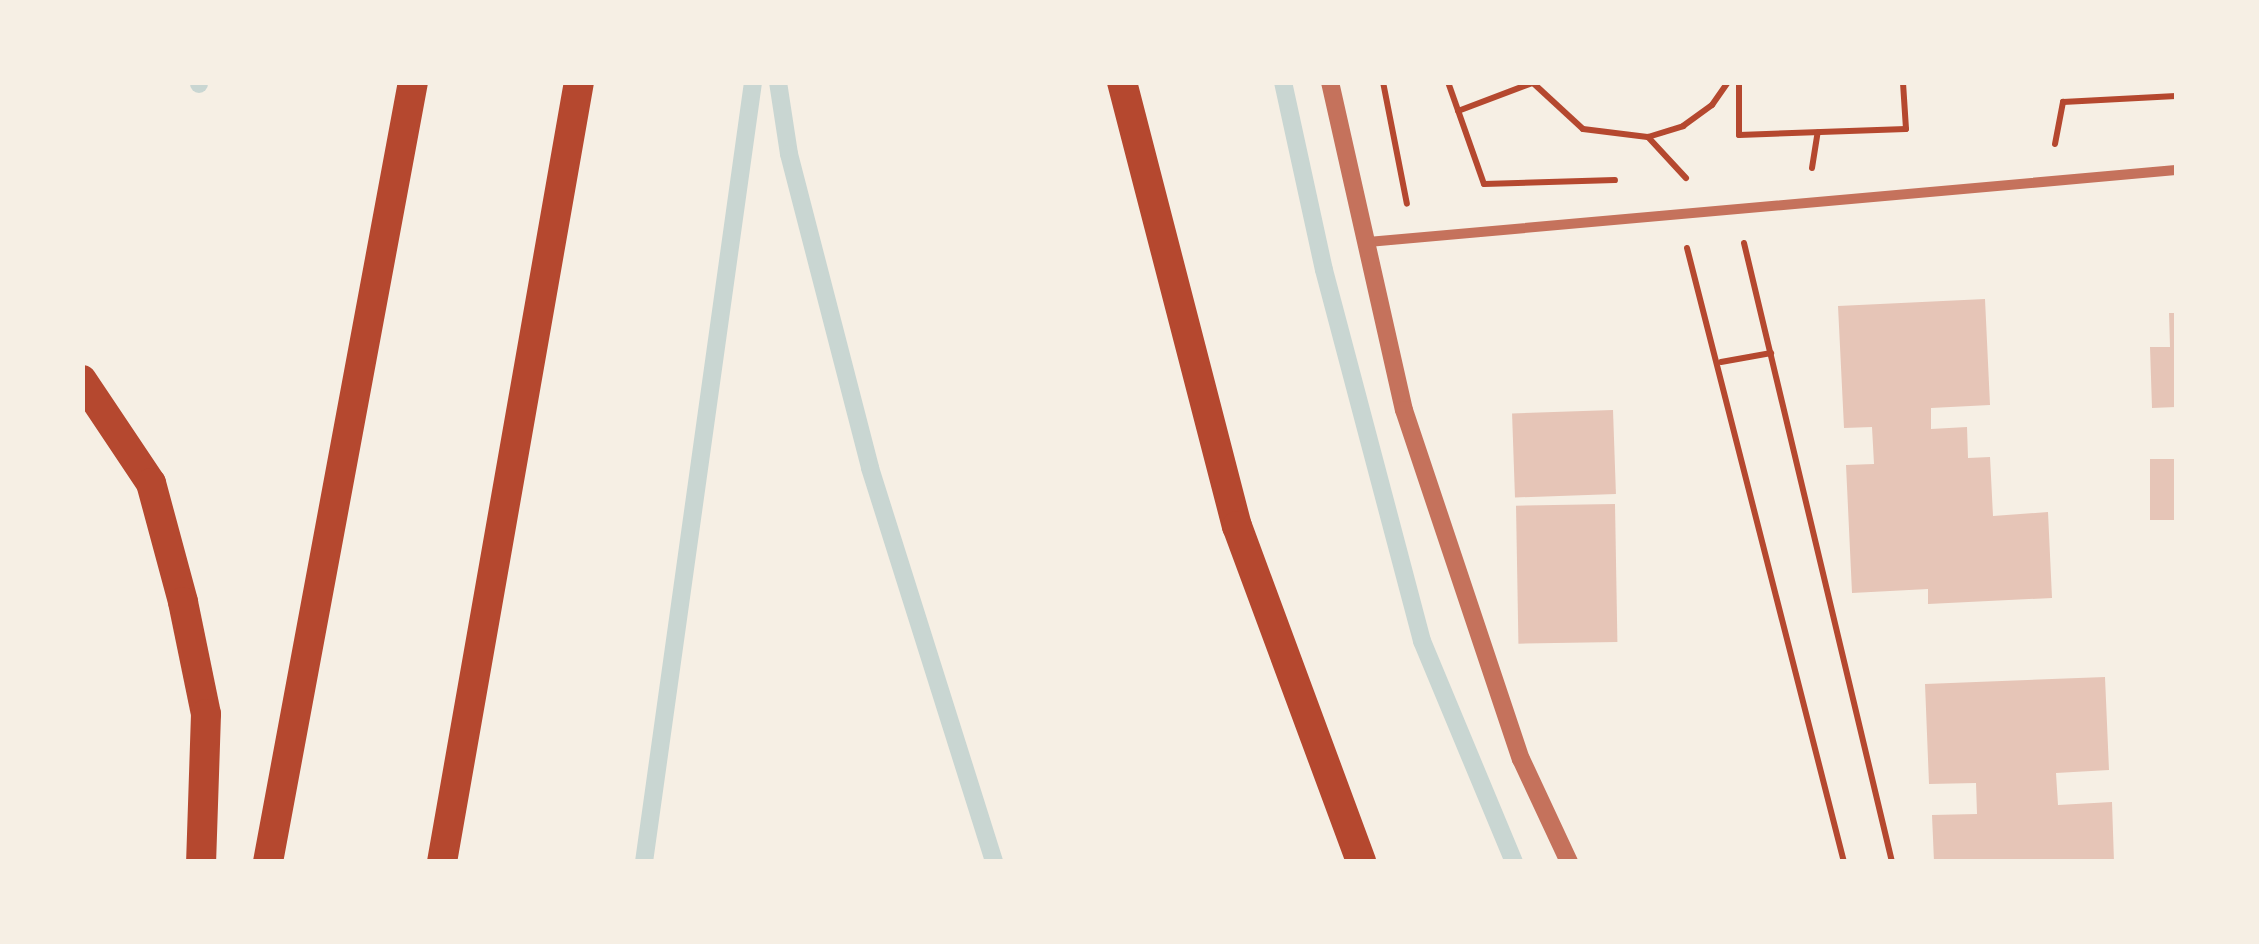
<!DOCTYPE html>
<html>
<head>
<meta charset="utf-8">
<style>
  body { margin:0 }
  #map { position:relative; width:2259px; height:944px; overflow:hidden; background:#f6efe4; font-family:Commissioner,sans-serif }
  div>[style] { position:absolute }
  .stream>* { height:18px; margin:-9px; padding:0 9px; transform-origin:9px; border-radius:9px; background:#c9d6d2 }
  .building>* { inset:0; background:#e6c5b7; transform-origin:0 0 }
  .path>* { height:6px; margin:-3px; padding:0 3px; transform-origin:3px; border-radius:3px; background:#b5482f }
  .minor>* { height:10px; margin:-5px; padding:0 5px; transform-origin:5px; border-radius:5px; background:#c5725c }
  .tertiary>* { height:18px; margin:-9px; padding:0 9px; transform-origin:9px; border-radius:9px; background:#c5725c }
  .motorway>* { height:30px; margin:-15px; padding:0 15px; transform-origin:15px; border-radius:15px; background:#b5482f }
  span { translate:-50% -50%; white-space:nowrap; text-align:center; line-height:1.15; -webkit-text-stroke:9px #f6efe4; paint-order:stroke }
  .frame { position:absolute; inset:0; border:85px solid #f6efe4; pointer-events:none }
</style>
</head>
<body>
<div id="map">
  <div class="stream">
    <div style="left:778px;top:82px;width:73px;rotate:81.3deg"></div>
    <div style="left:789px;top:154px;width:324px;rotate:75.5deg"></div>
    <div style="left:870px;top:468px;width:413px;rotate:72.5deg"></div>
    <div style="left:1283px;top:82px;width:192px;rotate:77.7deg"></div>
    <div style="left:1324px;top:270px;width:384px;rotate:75.2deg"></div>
    <div style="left:1422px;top:641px;width:239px;rotate:67.4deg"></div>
    <div style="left:199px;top:84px;width:2px;rotate:-90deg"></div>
    <div style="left:644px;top:862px;width:788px;rotate:-82.04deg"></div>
  </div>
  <div class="building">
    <div style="clip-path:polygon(1985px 299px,1990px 405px,1931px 408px,1931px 429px,1967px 427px,1968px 458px,1990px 457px,1993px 516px,2048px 512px,2052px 598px,1928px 604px,1928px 589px,1852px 593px,1846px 465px,1874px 464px,1872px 427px,1844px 428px,1838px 306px)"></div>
    <div style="clip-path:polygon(2169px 313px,2176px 313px,2176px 407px,2152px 408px,2150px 347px,2170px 347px)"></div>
    <div style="left:1613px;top:410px;width:84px;height:101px;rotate:88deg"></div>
    <div style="left:2176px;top:459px;width:61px;height:26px;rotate:90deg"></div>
    <div style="left:1615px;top:504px;width:138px;height:99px;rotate:89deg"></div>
    <div style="clip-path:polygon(2105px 677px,2109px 770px,2056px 773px,2058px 805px,2112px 802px,2114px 862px,1934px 862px,1932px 815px,1977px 814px,1976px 783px,1929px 784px,1925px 684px)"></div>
  </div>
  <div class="path">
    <div style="left:1383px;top:82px;width:124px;rotate:78.9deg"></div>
    <div style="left:1448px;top:82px;width:108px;rotate:70.6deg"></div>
    <div style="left:1484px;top:184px;width:131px;rotate:-1.7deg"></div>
    <div style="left:1532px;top:82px;width:69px;rotate:42.7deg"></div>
    <div style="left:1583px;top:129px;width:65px;rotate:7deg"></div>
    <div style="left:1648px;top:137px;width:37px;rotate:-17deg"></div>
    <div style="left:1683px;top:126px;width:36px;rotate:-36deg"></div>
    <div style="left:1712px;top:105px;width:28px;rotate:-55deg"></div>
    <div style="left:1739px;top:82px;width:53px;rotate:90deg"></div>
    <div style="left:1739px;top:135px;width:167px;rotate:-2.1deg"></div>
    <div style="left:1906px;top:129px;width:47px;rotate:-93.7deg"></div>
    <div style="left:1458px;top:111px;width:79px;rotate:-20.7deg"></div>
    <div style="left:1648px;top:137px;width:56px;rotate:47.2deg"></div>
    <div style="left:2055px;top:144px;width:43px;rotate:-79.2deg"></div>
    <div style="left:2063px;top:102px;width:113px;rotate:-3deg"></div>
    <div style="left:1812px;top:168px;width:36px;rotate:-81deg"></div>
    <div style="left:1744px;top:243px;width:636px;rotate:76.55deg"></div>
    <div style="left:1687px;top:248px;width:634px;rotate:75.66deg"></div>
    <div style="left:1721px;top:362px;width:51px;rotate:-10.2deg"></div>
  </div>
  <div class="minor">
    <div style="left:1368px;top:242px;width:811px;rotate:-5.09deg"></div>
  </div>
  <div class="tertiary">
    <div style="left:1330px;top:82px;width:336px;rotate:77.3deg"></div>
    <div style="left:1404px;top:410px;width:368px;rotate:71.5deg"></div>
    <div style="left:1521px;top:759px;width:114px;rotate:65deg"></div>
  </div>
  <div class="motorway">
    <div style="left:1122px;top:82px;width:459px;rotate:75.5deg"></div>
    <div style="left:1237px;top:526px;width:358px;rotate:69.7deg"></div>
    <div style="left:82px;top:380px;width:124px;rotate:56.2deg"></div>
    <div style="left:151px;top:483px;width:123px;rotate:74.9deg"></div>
    <div style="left:183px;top:602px;width:114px;rotate:78.4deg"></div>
    <div style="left:206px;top:714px;width:148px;rotate:91.9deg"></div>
    <div style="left:268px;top:862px;width:793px;rotate:-79.47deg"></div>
    <div style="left:442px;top:862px;width:792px;rotate:-80.04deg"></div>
  </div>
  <div class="frame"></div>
</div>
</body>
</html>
